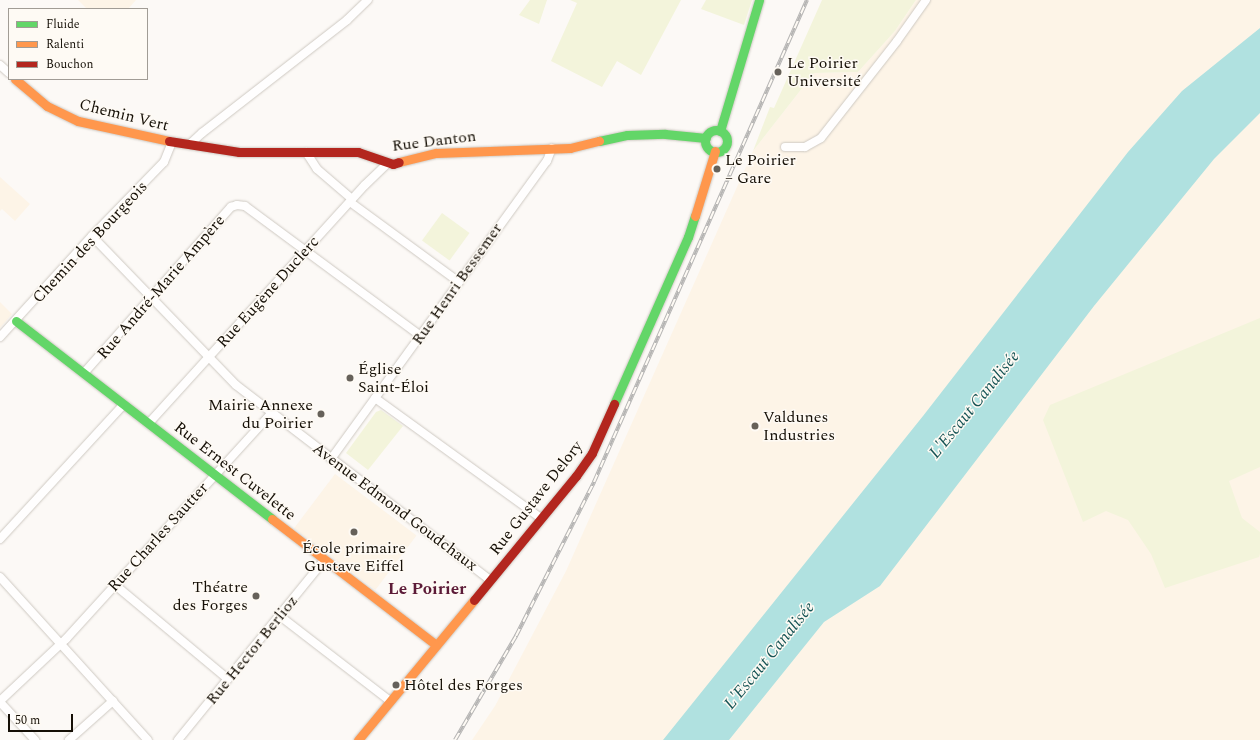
<!DOCTYPE html>
<html>
<head>
<meta charset="utf-8">
<style>
  body { margin:0 }
  #map { position:relative; width:1260px; height:740px; overflow:hidden; background:#fcf9f6; font-family:Spectral,serif }
  div>[style] { position:absolute }
  .built>* { inset:0; background:#fdf4e7; transform-origin:0 0 }
  .green>* { inset:0; background:#f3f4db; transform-origin:0 0 }
  .water>* { inset:0; background:#b0e1e0 }
  .roads { filter:drop-shadow(0 0 1px #cec9c2) drop-shadow(0 0 1px #cec9c2) }
  .street>* { height:8px; margin:-4px; padding:0 4px; transform-origin:4px; border-radius:4px; background:#fffefe }
  .fast>* { height:9px; margin:-4.5px; padding:0 4.5px; transform-origin:4.5px; border-radius:4.5px; background:#63d668 }
  .fast>.ring { margin:-4.5px; padding:0; box-sizing:content-box; background:none; border:9px solid #63d668; border-radius:50% }
  .slow>* { height:9px; margin:-4.5px; padding:0 4.5px; transform-origin:4.5px; border-radius:4.5px; background:#ff974d }
  .jam>* { height:9px; margin:-4.5px; padding:0 4.5px; transform-origin:4.5px; border-radius:4.5px; background:#b3261e }
  .rail>* { height:4px; margin-top:-2px; transform-origin:0; background:repeating-linear-gradient(90deg,#fefaf4 0 8px,#b5b4b3 0 16px); box-sizing:border-box; border-block:1px solid #b5b4b3 }
  .dots>* { width:11px; height:11px; translate:-50% -50%; box-sizing:border-box; border:2px solid #fefaf4; border-radius:50% }
  span { translate:-50% -50%; white-space:nowrap; text-align:center; line-height:1.15; -webkit-text-stroke:3px #fefaf4; paint-order:stroke }
  .poi-label { font-size:16px; color:#150f06 }
  .left { translate:0 -50%; text-align:left }
  .right { translate:-100% -50%; text-align:right }
  .street-label { font-size:16px; color:#150f06 }
  .water-label { font-size:17px; color:#175556; font-style:italic }
  .neighbourhood-label { font-size:17px; color:#5c1b38; font-weight:700 }
  .legend { position:absolute; left:8px; top:8px; width:140px; height:72px; box-sizing:border-box; background:#fefaf4; border:1px solid #a19c95; margin:0; padding:5px 7px; list-style:none; font-size:12px; color:#150f06 }
  .legend li { display:flex; align-items:center; gap:8px; height:20px }
  .legend b { width:20px; border:1px solid #a19c95 }
  .scale { position:absolute; left:8px; top:714px; width:65px; height:18px; box-sizing:border-box; border:2px solid #150f06; border-top:0; padding-left:5px; font-size:12px; line-height:14px; white-space:nowrap; color:#150f06; -webkit-text-stroke:3px #fefaf4; paint-order:stroke }
</style>
</head>
<body>
<div id="map">
  <div class="built">
    <div style="clip-path:polygon(78px 0,136px 0,128px 9px,87px 9px)"></div>
    <div style="clip-path:polygon(916px 0,1260px 0,1260px 740px,472px 740px,495px 706px,566px 571px,753px 151px,814px 73px,858px 72px,895px 31px)"></div>
    <div style="clip-path:polygon(0 177px,30px 204px,15px 221px,2px 209px,0 211px)"></div>
    <div style="clip-path:polygon(0 302px,12px 314px,0 328px)"></div>
    <div style="left:335px;top:474px;width:102px;height:68px;rotate:37deg"></div>
  </div>
  <div class="green">
    <div style="clip-path:polygon(530px 0,547px 0,539px 24px,519px 15px)"></div>
    <div style="clip-path:polygon(570px 0,681px 0,641px 75px,617px 61px,602px 87px,551px 61px,577px 3px)"></div>
    <div style="clip-path:polygon(706px 0,752px 0,744px 25px,701px 9px)"></div>
    <div style="clip-path:polygon(822px 0,916px 0,895px 31px,858px 72px,814px 73px,753px 151px,770px 107px,774px 108px)"></div>
    <div style="left:442px;top:213px;width:34px;height:34px;rotate:36deg"></div>
    <div style="clip-path:polygon(1260px 318px,1260px 467px,1229px 481px,1242px 518px,1260px 532px,1260px 554px,1259px 557px,1165px 588px,1151px 554px,1128px 520px,1106px 511px,1083px 522px,1043px 420px,1050px 405px)"></div>
    <div style="clip-path:polygon(381px 410px,403px 426px,368px 470px,346px 453px,376px 412px)"></div>
  </div>
  <div class="water">
    <div style="clip-path:polygon(1260px 28px,1260px 113px,1214px 159px,1094px 306px,880px 586px,824px 622px,729px 740px,663px 740px,923px 416px,1128px 152px,1182px 91px)"></div>
  </div>
  <div class="roads">
    <div class="street">
      <div style="left:0;top:65px;width:12px;rotate:42deg"></div>
      <div style="left:189px;top:145px;width:18px;rotate:-43deg"></div>
      <div style="left:202px;top:133px;width:184px;rotate:-37.9deg"></div>
      <div style="left:347px;top:20px;width:29px;rotate:-44deg"></div>
      <div style="left:785px;top:147px;width:20px"></div>
      <div style="left:805px;top:147px;width:18px;rotate:-29deg"></div>
      <div style="left:821px;top:138px;width:123px;rotate:-51.9deg"></div>
      <div style="left:897px;top:41px;width:50px;rotate:-54.7deg"></div>
      <div style="left:306px;top:152px;width:20px;rotate:57deg"></div>
      <div style="left:317px;top:169px;width:46px;rotate:40.6deg"></div>
      <div style="left:350px;top:202px;width:135px;rotate:36.3deg"></div>
      <div style="left:92px;top:236px;width:207px;rotate:46deg"></div>
      <div style="left:236px;top:385px;width:320px;rotate:37.5deg"></div>
      <div style="left:0;top:337px;width:137px;rotate:-47.7deg"></div>
      <div style="left:92px;top:236px;width:103px;rotate:-45.8deg"></div>
      <div style="left:164px;top:162px;width:22px;rotate:-68deg"></div>
      <div style="left:84px;top:373px;width:222px;rotate:-48.5deg"></div>
      <div style="left:231px;top:207px;width:6px;rotate:-18deg"></div>
      <div style="left:237px;top:205px;width:8px;rotate:7deg"></div>
      <div style="left:245px;top:206px;width:219px;rotate:36.5deg"></div>
      <div style="left:375px;top:398px;width:205px;rotate:35.9deg"></div>
      <div style="left:149px;top:423px;width:321px;rotate:-47.8deg"></div>
      <div style="left:365px;top:185px;width:32px;rotate:-44deg"></div>
      <div style="left:331px;top:459px;width:368px;rotate:-54.1deg"></div>
      <div style="left:547px;top:161px;width:14px;rotate:-69deg"></div>
      <div style="left:0;top:539px;width:183px;rotate:-47.4deg"></div>
      <div style="left:0;top:577px;width:220px;rotate:47.8deg"></div>
      <div style="left:115px;top:585px;width:147px;rotate:39.8deg"></div>
      <div style="left:280px;top:616px;width:139px;rotate:37.7deg"></div>
      <div style="left:0;top:701px;width:91px;rotate:-43.2deg"></div>
      <div style="left:66px;top:639px;width:306px;rotate:-47.7deg"></div>
      <div style="left:0;top:702px;width:52px;rotate:47.4deg"></div>
      <div style="left:69px;top:740px;width:59px;rotate:-41.6deg"></div>
      <div style="left:178px;top:740px;width:233px;rotate:-50.9deg"></div>
    </div>
    <div class="fast">
      <div class="ring" style="left:705px;top:130px;width:13px;height:13px"></div>
      <div style="left:720px;top:131px;width:137px;rotate:-73.4deg"></div>
      <div style="left:599px;top:141px;width:29px;rotate:-12deg"></div>
      <div style="left:627px;top:135px;width:38px;rotate:-2deg"></div>
      <div style="left:665px;top:134px;width:41px;rotate:5.6deg"></div>
      <div style="left:16px;top:321px;width:324px;rotate:37.7deg"></div>
      <div style="left:614px;top:404px;width:183px;rotate:-66.1deg"></div>
      <div style="left:688px;top:237px;width:22px;rotate:-72deg"></div>
    </div>
    <div class="slow">
      <div style="left:15px;top:79px;width:42px;rotate:40.2deg"></div>
      <div style="left:47px;top:106px;width:34px;rotate:26deg"></div>
      <div style="left:78px;top:121px;width:93px;rotate:12.4deg"></div>
      <div style="left:399px;top:162px;width:38px;rotate:-14deg"></div>
      <div style="left:436px;top:153px;width:134px;rotate:-2.1deg"></div>
      <div style="left:570px;top:148px;width:30px;rotate:-14deg"></div>
      <div style="left:695px;top:216px;width:68px;rotate:-72.9deg"></div>
      <div style="left:272px;top:519px;width:207px;rotate:37.5deg"></div>
      <div style="left:358px;top:740px;width:182px;rotate:-50.4deg"></div>
    </div>
    <div class="jam">
      <div style="left:169px;top:141px;width:71px;rotate:8.9deg"></div>
      <div style="left:239px;top:152px;width:119px"></div>
      <div style="left:358px;top:152px;width:37px;rotate:19deg"></div>
      <div style="left:393px;top:164px;width:6px;rotate:-18deg"></div>
      <div style="left:474px;top:600px;width:161px;rotate:-50.6deg"></div>
      <div style="left:576px;top:476px;width:28px;rotate:-55deg"></div>
      <div style="left:592px;top:453px;width:54px;rotate:-65.8deg"></div>
    </div>
  </div>
  <div class="rail">
    <div style="left:455px;top:740px;width:121px;rotate:-59.6deg"></div>
    <div style="left:516px;top:636px;width:173px;rotate:-63.1deg"></div>
    <div style="left:594px;top:482px;width:527px;rotate:-66.16deg"></div>
  </div>
  <div class="dots">
    <div style="left:778px;top:72px;background:#66615a"></div>
    <div style="left:717px;top:169px;background:#66615a"></div>
    <div style="left:350px;top:378px;background:#66615a"></div>
    <div style="left:321px;top:414px;background:#66615a"></div>
    <div style="left:755px;top:426px;background:#66615a"></div>
    <div style="left:354px;top:532px;background:#66615a"></div>
    <div style="left:256px;top:596px;background:#66615a"></div>
    <div style="left:396px;top:685px;background:#66615a"></div>
  </div>
  <div class="poi-label">
    <span class="left" style="left:787px;top:72px">Le Poirier<br>Université</span>
    <span class="left" style="left:725px;top:169px">Le Poirier<br>– Gare</span>
    <span class="left" style="left:358px;top:378px">Église<br>Saint-Éloi</span>
    <span class="right" style="left:313px;top:414px">Mairie Annexe<br>du Poirier</span>
    <span class="left" style="left:763px;top:426px">Valdunes<br>Industries</span>
    <span style="left:354px;top:557px">École primaire<br>Gustave Eiffel</span>
    <span class="right" style="left:248px;top:596px">Théatre<br>des Forges</span>
    <span class="left" style="left:404px;top:685px">Hôtel des Forges</span>
  </div>
  <div class="street-label">
    <span style="left:124px;top:115px;rotate:14deg">Chemin Vert</span>
    <span style="left:434px;top:141px;rotate:-7deg">Rue Danton</span>
    <span style="left:90px;top:242px;rotate:-47deg">Chemin des Bourgeois</span>
    <span style="left:457px;top:284px;rotate:-55deg">Rue Henri Bessemer</span>
    <span style="left:161px;top:287px;rotate:-49deg">Rue André-Marie Ampère</span>
    <span style="left:268px;top:292px;rotate:-48deg">Rue Eugène Duclerc</span>
    <span style="left:235px;top:471px;rotate:38deg">Rue Ernest Cuvelette</span>
    <span style="left:536px;top:498px;rotate:-52deg">Rue Gustave Delory</span>
    <span style="left:395px;top:507px;rotate:37deg">Avenue Edmond Goudchaux</span>
    <span style="left:158px;top:537px;rotate:-48deg">Rue Charles Sautter</span>
    <span style="left:252px;top:650px;rotate:-51deg">Rue Hector Berlioz</span>
  </div>
  <div class="water-label">
    <span style="left:975px;top:405px;rotate:-51deg">L'Escaut Canalisée</span>
    <span style="left:770px;top:656px;rotate:-51deg">L'Escaut Canalisée</span>
  </div>
  <div class="neighbourhood-label">
    <span style="left:427px;top:590px">Le Poirier</span>
  </div>
  <ul class="legend">
  <li><b style="height:5px;background:#63d668"></b>Fluide</li>
  <li><b style="height:5px;background:#ff974d"></b>Ralenti</li>
  <li><b style="height:5px;background:#b3261e"></b>Bouchon</li>
  </ul>
  <div class="scale">50 m</div>
</div>
</body>
</html>
